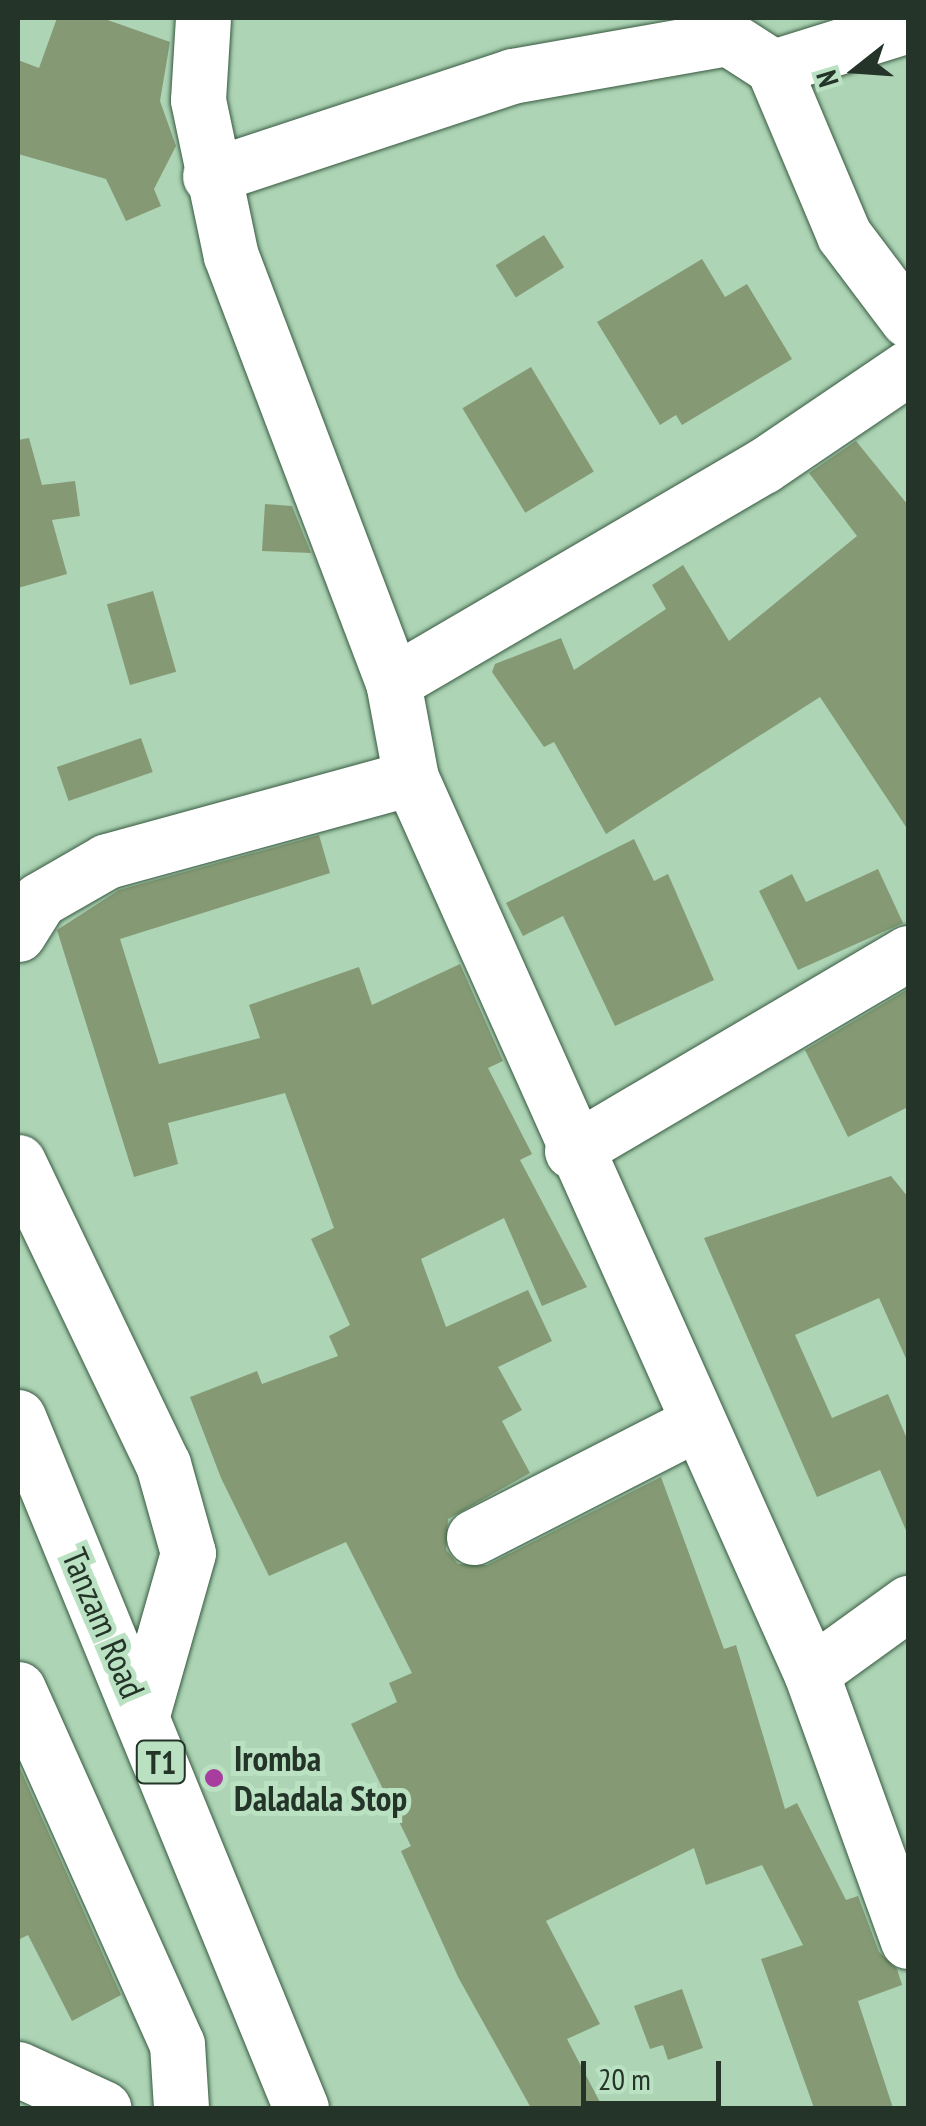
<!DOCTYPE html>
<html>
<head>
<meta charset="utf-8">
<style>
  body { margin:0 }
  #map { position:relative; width:926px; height:2126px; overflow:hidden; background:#add4b5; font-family:"PT Sans Narrow",sans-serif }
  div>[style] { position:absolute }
  .building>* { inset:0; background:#859a74; transform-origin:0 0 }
  .roads { filter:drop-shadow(0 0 2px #385a41) drop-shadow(0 0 2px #385a41) }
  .minor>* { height:55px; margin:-27.5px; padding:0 27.5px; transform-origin:27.5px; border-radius:27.5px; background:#fff }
  .highway>* { height:55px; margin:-27.5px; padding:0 27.5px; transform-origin:27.5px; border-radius:27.5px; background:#fff }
  .dots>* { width:28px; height:28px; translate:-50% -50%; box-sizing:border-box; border:5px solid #b9e1c2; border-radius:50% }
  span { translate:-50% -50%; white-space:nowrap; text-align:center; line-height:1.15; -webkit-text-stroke:10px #b9e1c2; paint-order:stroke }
  .shield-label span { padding:2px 8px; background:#b9e1c2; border:2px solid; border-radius:8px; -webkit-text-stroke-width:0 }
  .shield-label { font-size:32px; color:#243428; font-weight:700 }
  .street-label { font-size:35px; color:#243428 }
  .poi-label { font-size:35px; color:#243428; font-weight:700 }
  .left { translate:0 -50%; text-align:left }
  .frame { position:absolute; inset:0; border:20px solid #243428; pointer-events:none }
  .north { position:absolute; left:806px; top:20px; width:100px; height:100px; -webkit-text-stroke:8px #b9e1c2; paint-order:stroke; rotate:253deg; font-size:28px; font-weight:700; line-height:40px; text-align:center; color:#243428 }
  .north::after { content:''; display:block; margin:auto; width:35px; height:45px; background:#243428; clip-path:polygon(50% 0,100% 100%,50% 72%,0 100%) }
  .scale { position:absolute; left:581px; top:2061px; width:140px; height:45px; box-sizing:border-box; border:5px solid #243428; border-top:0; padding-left:12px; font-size:30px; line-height:35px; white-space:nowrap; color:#243428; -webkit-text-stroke:8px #b9e1c2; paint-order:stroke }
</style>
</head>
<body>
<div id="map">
  <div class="building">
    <div style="clip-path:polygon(57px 18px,102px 18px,170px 42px,160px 101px,176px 146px,154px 189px,161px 206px,126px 221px,106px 179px,18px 154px,18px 60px,39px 68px)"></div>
    <div style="left:544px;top:235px;width:38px;height:57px;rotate:58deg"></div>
    <div style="clip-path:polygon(702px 259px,725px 297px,747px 284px,792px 359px,682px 425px,676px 415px,660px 425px,597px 322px)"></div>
    <div style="left:531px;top:367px;width:122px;height:80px;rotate:59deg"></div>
    <div style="clip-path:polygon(29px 438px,42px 485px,75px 481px,80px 516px,52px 520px,67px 574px,18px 588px,18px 440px)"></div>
    <div style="clip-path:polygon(856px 441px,908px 505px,908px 830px,820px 697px,606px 834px,554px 742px,544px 747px,492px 672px,495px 664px,561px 638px,574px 670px,666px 609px,652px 585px,683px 565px,729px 641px,857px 536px,809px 473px)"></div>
    <div style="clip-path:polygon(265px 504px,292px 506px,311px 553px,262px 551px)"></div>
    <div style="left:153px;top:591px;width:84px;height:48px;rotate:74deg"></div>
    <div style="left:141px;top:738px;width:36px;height:89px;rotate:71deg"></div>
    <div style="clip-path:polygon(319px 835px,330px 873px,120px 939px,159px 1064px,260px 1038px,249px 1005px,359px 967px,372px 1005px,460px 964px,503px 1061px,488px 1068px,532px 1154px,520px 1160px,587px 1287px,542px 1306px,504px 1218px,421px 1259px,446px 1327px,528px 1290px,552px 1341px,498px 1367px,522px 1410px,502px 1421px,530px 1473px,448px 1519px,446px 1550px,458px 1564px,487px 1565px,661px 1477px,724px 1649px,736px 1645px,785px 1809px,797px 1803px,846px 1900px,858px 1896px,879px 1952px,897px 1969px,902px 1985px,858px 2001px,893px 2108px,814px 2108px,761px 1959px,803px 1945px,762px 1865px,706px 1885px,694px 1848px,546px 1921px,600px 2024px,567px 2039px,603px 2108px,531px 2108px,458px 1977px,401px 1851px,411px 1846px,351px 1724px,397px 1702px,389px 1683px,412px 1673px,346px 1542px,269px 1576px,221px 1478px,190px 1397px,257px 1371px,262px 1384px,338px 1356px,329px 1336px,350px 1325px,311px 1239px,334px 1228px,285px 1093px,168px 1123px,178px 1164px,134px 1177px,57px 930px,119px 890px)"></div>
    <div style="clip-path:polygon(634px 839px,654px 881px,668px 874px,714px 980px,615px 1026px,563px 916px,523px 936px,506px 903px)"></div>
    <div style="clip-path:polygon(878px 869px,903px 923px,798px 970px,759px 891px,792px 874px,806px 902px)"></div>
    <div style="clip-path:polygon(908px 989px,908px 1107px,848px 1137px,805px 1050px)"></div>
    <div style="clip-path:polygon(891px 1176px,908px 1197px,908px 1363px,879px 1298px,795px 1335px,832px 1418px,888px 1394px,908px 1441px,908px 1535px,880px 1470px,817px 1497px,704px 1238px)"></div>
    <div style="clip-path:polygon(18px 1764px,121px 1995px,72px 2021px,28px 1935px,18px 1940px)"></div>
    <div style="clip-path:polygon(682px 1989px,703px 2048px,668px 2060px,663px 2045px,650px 2049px,634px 2006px)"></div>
  </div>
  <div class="roads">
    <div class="minor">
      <div style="left:203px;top:18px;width:82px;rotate:93.5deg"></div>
      <div style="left:198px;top:100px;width:159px;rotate:78.1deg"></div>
      <div style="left:231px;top:256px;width:456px;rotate:69.2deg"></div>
      <div style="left:393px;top:682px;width:98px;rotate:79.4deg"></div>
      <div style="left:411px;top:778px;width:980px;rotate:65.92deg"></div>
      <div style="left:811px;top:1673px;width:285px;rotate:70.1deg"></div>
      <div style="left:773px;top:67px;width:141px;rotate:-17.3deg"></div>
      <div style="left:210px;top:176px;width:318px;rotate:-18.3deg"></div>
      <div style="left:512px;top:76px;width:219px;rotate:-10deg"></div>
      <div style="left:728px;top:38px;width:54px;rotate:32.8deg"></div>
      <div style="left:773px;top:67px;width:182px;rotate:67.1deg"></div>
      <div style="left:844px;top:235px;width:106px;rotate:53deg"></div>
      <div style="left:393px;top:682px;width:428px;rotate:-30.3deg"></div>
      <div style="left:763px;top:466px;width:175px;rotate:-34.1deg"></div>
      <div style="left:18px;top:934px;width:40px;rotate:-58deg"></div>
      <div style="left:39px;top:900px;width:78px;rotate:-29.8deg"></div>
      <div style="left:107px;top:861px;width:315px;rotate:-15.3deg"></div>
      <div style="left:572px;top:1151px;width:390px;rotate:-30.5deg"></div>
      <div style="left:18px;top:1162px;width:335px;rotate:64.4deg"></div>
      <div style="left:163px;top:1464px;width:92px;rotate:74.3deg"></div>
      <div style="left:188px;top:1553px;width:167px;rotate:105.9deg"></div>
      <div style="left:474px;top:1537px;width:250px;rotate:-27.1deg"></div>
      <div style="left:811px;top:1673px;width:120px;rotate:-35.8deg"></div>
      <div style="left:18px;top:1689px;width:389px;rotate:65.9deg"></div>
      <div style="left:177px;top:2044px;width:64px;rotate:86.4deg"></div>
      <div style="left:18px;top:2069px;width:94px;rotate:24.6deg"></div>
    </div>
    <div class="highway">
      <div style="left:18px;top:1417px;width:747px;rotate:67.73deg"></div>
    </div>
  </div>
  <div class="dots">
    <div style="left:214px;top:1778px;background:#a73d9e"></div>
  </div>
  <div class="shield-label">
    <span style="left:161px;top:1762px">T1</span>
  </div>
  <div class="street-label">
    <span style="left:104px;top:1623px;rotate:67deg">Tanzam Road</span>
  </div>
  <div class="poi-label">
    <span class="left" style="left:234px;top:1778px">Iromba<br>Daladala Stop</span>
  </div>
  <div class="frame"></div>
  <div class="north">N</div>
  <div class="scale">20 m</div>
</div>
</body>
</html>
